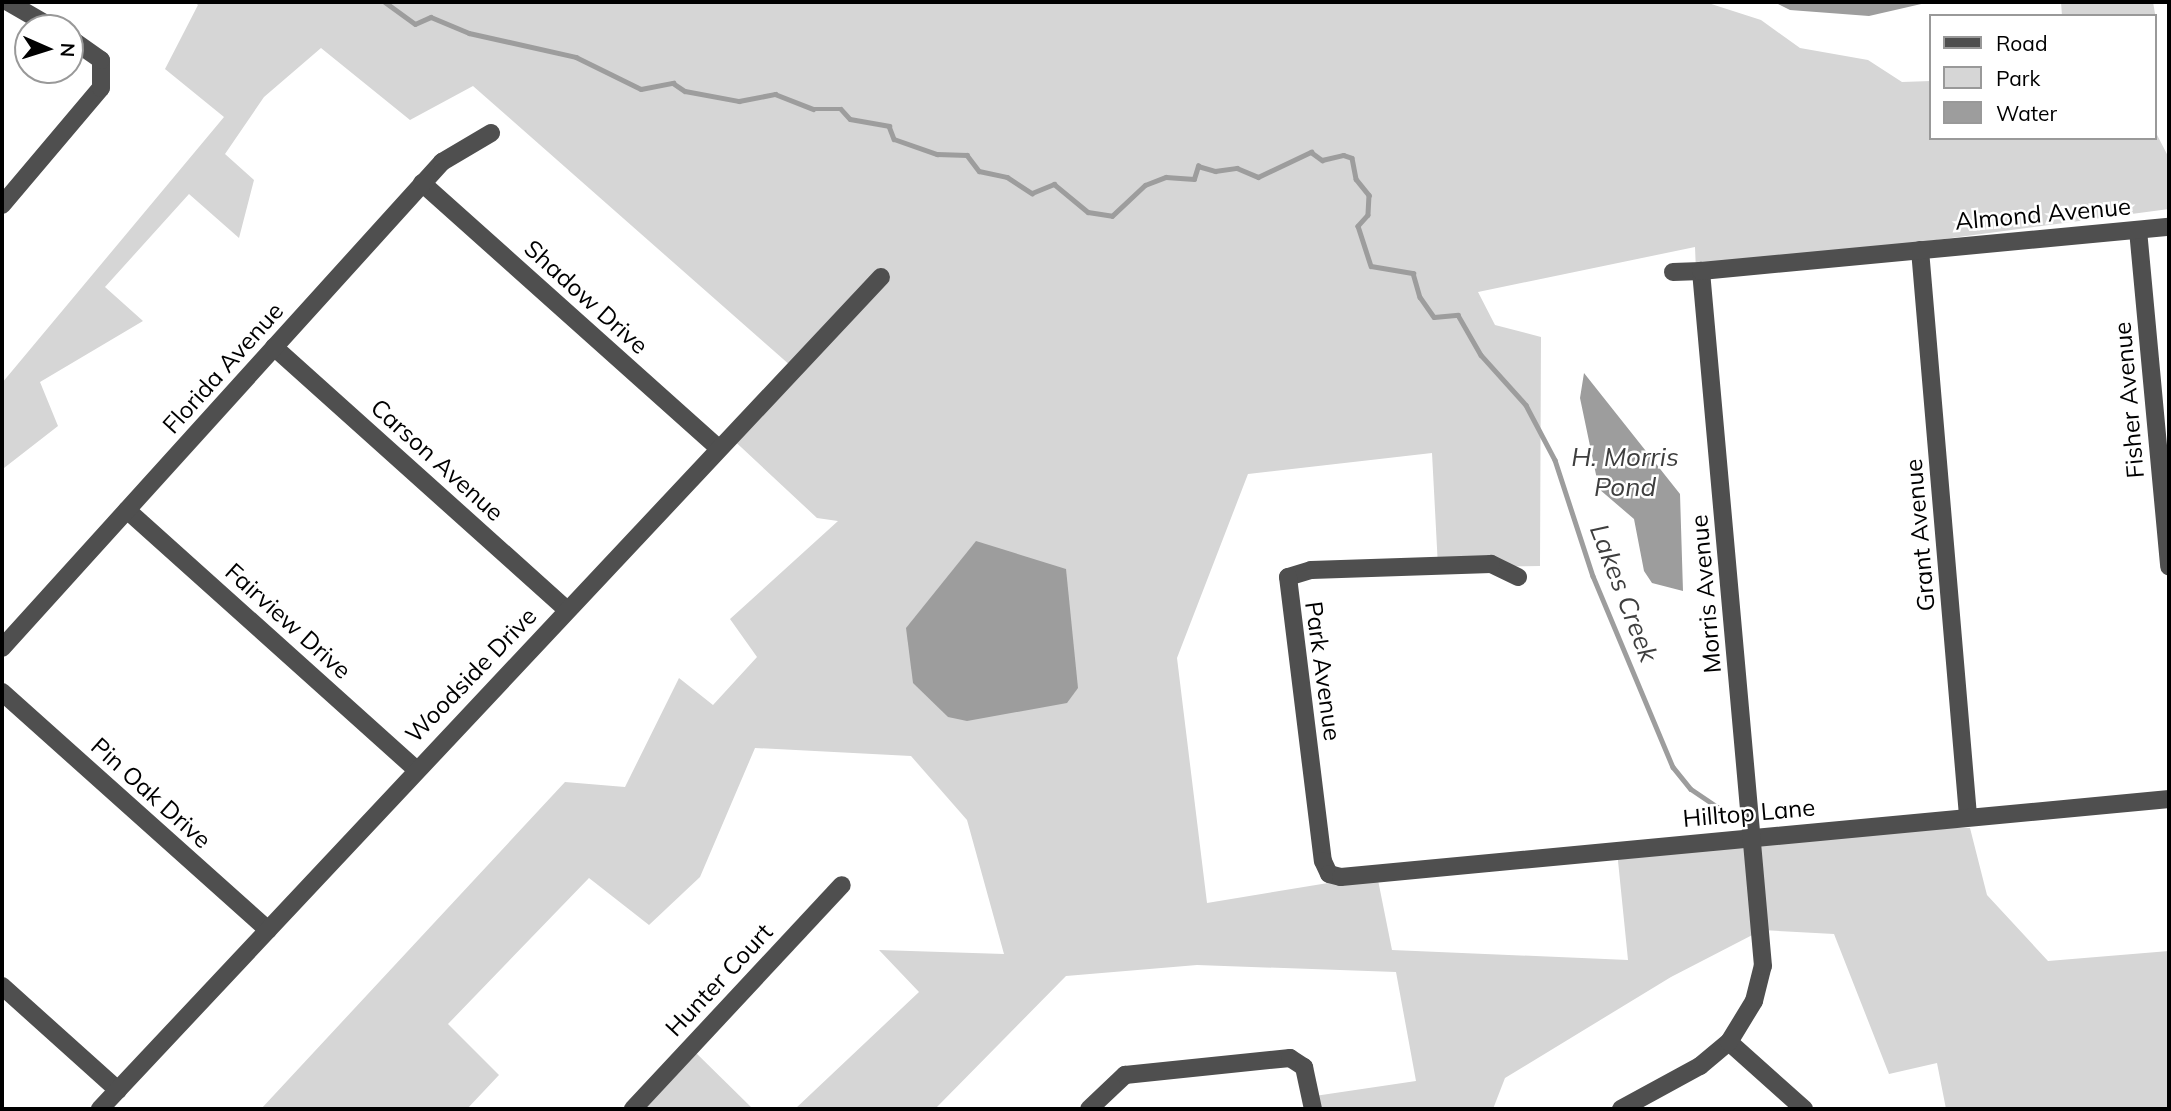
<!DOCTYPE html>
<html>
<head>
<meta charset="utf-8">
<style>
  body { margin:0 }
  #map { position:relative; width:2171px; height:1111px; overflow:hidden; background:#fff; font-family:Mulish,sans-serif }
  div>[style] { position:absolute }
  .green>* { inset:0; background:#d6d6d6 }
  .water>* { inset:0; background:#9d9d9d }
  .stream>* { height:4.5px; margin:-2.25px; padding:0 2.25px; transform-origin:2.25px; border-radius:2.25px; background:#9d9d9d }
  .minor>* { height:18px; margin:-9px; padding:0 9px; transform-origin:9px; border-radius:9px; background:#4f4f4f }
  span { translate:-50% -50%; white-space:nowrap; text-align:center; line-height:1.15; -webkit-text-stroke:5px #fff; paint-order:stroke }
  .street-label { font-size:24px; color:#000 }
  .water-label { font-size:26px; color:#3e3e3e; font-style:italic }
  .frame { position:absolute; inset:0; border:4px solid #000; pointer-events:none }
  .legend { position:absolute; left:1929px; top:14px; width:228px; height:126px; box-sizing:border-box; background:#fff; border:2px solid #999; margin:0; padding:9px 12px; list-style:none; font-size:21px; color:#000 }
  .legend li { display:flex; align-items:center; gap:14px; height:35px }
  .legend b { width:35px; border:2px solid #999 }
  .north { position:absolute; left:14px; top:14px; width:70px; height:70px; box-sizing:border-box; background:#fff; border:2px solid #999; border-radius:50%; rotate:93deg; font-size:19px; font-weight:700; line-height:28px; text-align:center; color:#000 }
  .north::after { content:''; display:block; margin:auto; width:24px; height:32px; background:#000; clip-path:polygon(50% 0,100% 100%,50% 72%,0 100%) }
</style>
</head>
<body>
<div id="map">
  <div class="green">
    <div style="clip-path:polygon(194px 2px,1705px 2px,1761px 20px,1800px 48px,1868px 60px,1902px 82px,1931px 81px,1931px 138px,2155px 138px,2155px 131px,2169px 158px,2169px 209px,1696px 272px,1695px 247px,1478px 292px,1495px 325px,1541px 337px,1540px 566px,1438px 567px,1432px 453px,1248px 474px,1177px 658px,1207px 903px,1377px 875px,1392px 950px,1628px 960px,1617px 851px,1892px 826px,1970px 828px,1987px 895px,2048px 961px,2169px 951px,2169px 1109px,1946px 1109px,1937px 1063px,1889px 1074px,1834px 934px,1762px 930px,1671px 977px,1505px 1078px,1493px 1109px,1310px 1109px,1308px 1097px,1416px 1081px,1396px 972px,1197px 965px,1066px 976px,935px 1109px,795px 1109px,919px 992px,879px 950px,1004px 954px,967px 820px,911px 756px,755px 748px,700px 877px,649px 925px,589px 878px,448px 1024px,499px 1075px,467px 1109px,261px 1109px,565px 782px,625px 787px,679px 678px,713px 705px,757px 657px,730px 619px,838px 521px,817px 518px,727px 434px,791px 366px,473px 86px,410px 120px,321px 48px,264px 97px,225px 154px,254px 180px,239px 238px,189px 194px,105px 287px,143px 321px,40px 382px,58px 426px,4px 468px,2px 383px,224px 117px,165px 69px,198px 5px)"></div>
    <div style="clip-path:polygon(2061px 2px,2153px 2px,2157px 25px,2155px 16px,2062px 16px)"></div>
    <div style="clip-path:polygon(690px 1047px,753px 1109px,639px 1109px)"></div>
  </div>
  <div class="water">
    <div style="clip-path:polygon(1774px 2px,1930px 2px,1869px 16px,1790px 10px)"></div>
    <div style="clip-path:polygon(1584px 373px,1680px 494px,1683px 591px,1652px 583px,1644px 571px,1634px 519px,1599px 489px,1580px 398px)"></div>
    <div style="clip-path:polygon(976px 541px,1066px 569px,1078px 688px,1067px 703px,967px 721px,948px 717px,913px 683px,906px 628px)"></div>
  </div>
  <div class="stream">
    <div style="left:355px;top:2px;width:15px"></div>
    <div style="left:385px;top:2px;width:37px;rotate:36deg"></div>
    <div style="left:415px;top:24px;width:17px;rotate:-24deg"></div>
    <div style="left:431px;top:17px;width:41px;rotate:22.8deg"></div>
    <div style="left:469px;top:33px;width:110px;rotate:12.6deg"></div>
    <div style="left:576px;top:57px;width:72px;rotate:26.2deg"></div>
    <div style="left:641px;top:89px;width:33px;rotate:-11deg"></div>
    <div style="left:673px;top:83px;width:14px;rotate:34deg"></div>
    <div style="left:685px;top:91px;width:55px;rotate:10.5deg"></div>
    <div style="left:739px;top:101px;width:37px;rotate:-11deg"></div>
    <div style="left:775px;top:94px;width:41px;rotate:21.5deg"></div>
    <div style="left:813px;top:109px;width:28px"></div>
    <div style="left:841px;top:109px;width:13px;rotate:48deg"></div>
    <div style="left:850px;top:119px;width:40px;rotate:10deg"></div>
    <div style="left:889px;top:126px;width:14px;rotate:69deg"></div>
    <div style="left:894px;top:139px;width:46px;rotate:19.2deg"></div>
    <div style="left:937px;top:154px;width:30px;rotate:2deg"></div>
    <div style="left:967px;top:155px;width:20px;rotate:53deg"></div>
    <div style="left:979px;top:171px;width:29px;rotate:12deg"></div>
    <div style="left:1007px;top:177px;width:30px;rotate:33deg"></div>
    <div style="left:1032px;top:193px;width:24px;rotate:-22deg"></div>
    <div style="left:1054px;top:184px;width:44px;rotate:39.5deg"></div>
    <div style="left:1088px;top:212px;width:24px;rotate:9deg"></div>
    <div style="left:1112px;top:216px;width:45px;rotate:-43.2deg"></div>
    <div style="left:1145px;top:185px;width:22px;rotate:-21deg"></div>
    <div style="left:1166px;top:177px;width:28px;rotate:4deg"></div>
    <div style="left:1194px;top:179px;width:14px;rotate:-73deg"></div>
    <div style="left:1198px;top:166px;width:18px;rotate:16deg"></div>
    <div style="left:1215px;top:171px;width:22px;rotate:-8deg"></div>
    <div style="left:1237px;top:168px;width:23px;rotate:23deg"></div>
    <div style="left:1258px;top:177px;width:59px;rotate:-25.3deg"></div>
    <div style="left:1311px;top:152px;width:14px;rotate:36deg"></div>
    <div style="left:1322px;top:160px;width:22px;rotate:-13deg"></div>
    <div style="left:1343px;top:155px;width:9px;rotate:18deg"></div>
    <div style="left:1352px;top:158px;width:21px;rotate:79deg"></div>
    <div style="left:1356px;top:179px;width:21px;rotate:51deg"></div>
    <div style="left:1369px;top:195px;width:20px;rotate:93deg"></div>
    <div style="left:1368px;top:215px;width:15px;rotate:132deg"></div>
    <div style="left:1358px;top:226px;width:42px;rotate:72deg"></div>
    <div style="left:1371px;top:266px;width:43px;rotate:9.5deg"></div>
    <div style="left:1413px;top:273px;width:25px;rotate:74deg"></div>
    <div style="left:1420px;top:297px;width:24px;rotate:55deg"></div>
    <div style="left:1434px;top:317px;width:24px;rotate:-5deg"></div>
    <div style="left:1458px;top:315px;width:46px;rotate:60.1deg"></div>
    <div style="left:1481px;top:355px;width:67px;rotate:48deg"></div>
    <div style="left:1526px;top:405px;width:62px;rotate:62.2deg"></div>
    <div style="left:1555px;top:460px;width:122px;rotate:71.9deg"></div>
    <div style="left:1593px;top:576px;width:207px;rotate:67.3deg"></div>
    <div style="left:1673px;top:767px;width:28px;rotate:51deg"></div>
    <div style="left:1691px;top:789px;width:41px;rotate:34.1deg"></div>
  </div>
  <div class="minor">
    <div style="left:8px;top:2px;width:52px;rotate:30deg"></div>
    <div style="left:422px;top:183px;width:397px;rotate:41.8deg"></div>
    <div style="left:2px;top:205px;width:153px;rotate:-49.8deg"></div>
    <div style="left:101px;top:88px;width:28px;rotate:-90deg"></div>
    <div style="left:101px;top:60px;width:38px;rotate:-145deg"></div>
    <div style="left:2138px;top:230px;width:338px;rotate:84.7deg"></div>
    <div style="left:1920px;top:250px;width:568px;rotate:85.15deg"></div>
    <div style="left:1673px;top:272px;width:28px;rotate:-2deg"></div>
    <div style="left:274px;top:347px;width:394px;rotate:41.9deg"></div>
    <div style="left:127px;top:510px;width:388px;rotate:41.9deg"></div>
    <div style="left:1518px;top:577px;width:30px;rotate:-154deg"></div>
    <div style="left:1491px;top:564px;width:180px;rotate:178.1deg"></div>
    <div style="left:1311px;top:570px;width:24px;rotate:163deg"></div>
    <div style="left:1288px;top:577px;width:286px;rotate:83deg"></div>
    <div style="left:1323px;top:861px;width:14px;rotate:65deg"></div>
    <div style="left:1329px;top:874px;width:12px;rotate:14deg"></div>
    <div style="left:1341px;top:877px;width:832px;rotate:-5.38deg"></div>
    <div style="left:2px;top:648px;width:656px;rotate:-47.84deg"></div>
    <div style="left:442px;top:162px;width:57px;rotate:-30.6deg"></div>
    <div style="left:2px;top:692px;width:357px;rotate:41.8deg"></div>
    <div style="left:2px;top:986px;width:156px;rotate:41.9deg"></div>
    <div style="left:1729px;top:1042px;width:101px;rotate:41.8deg"></div>
    <div style="left:100px;top:1109px;width:1141px;rotate:-46.81deg"></div>
    <div style="left:633px;top:1109px;width:306px;rotate:-47deg"></div>
    <div style="left:1089px;top:1109px;width:50px;rotate:-43.4deg"></div>
    <div style="left:1125px;top:1075px;width:166px;rotate:-5.9deg"></div>
    <div style="left:1290px;top:1058px;width:17px;rotate:33deg"></div>
    <div style="left:1304px;top:1067px;width:43px;rotate:77.9deg"></div>
    <div style="left:1621px;top:1109px;width:90px;rotate:-28.6deg"></div>
    <div style="left:1700px;top:1066px;width:38px;rotate:-40deg"></div>
    <div style="left:1729px;top:1042px;width:48px;rotate:-58.6deg"></div>
    <div style="left:1754px;top:1001px;width:36px;rotate:-76deg"></div>
    <div style="left:1763px;top:966px;width:698px;rotate:-95.1deg"></div>
    <div style="left:1701px;top:271px;width:470px;rotate:-5.4deg"></div>
  </div>
  <div class="street-label">
    <span style="left:2043px;top:214px;rotate:-5deg">Almond Avenue</span>
    <span style="left:586px;top:297px;rotate:42deg">Shadow Drive</span>
    <span style="left:223px;top:368px;rotate:-48deg">Florida Avenue</span>
    <span style="left:2129px;top:400px;rotate:-95deg">Fisher Avenue</span>
    <span style="left:437px;top:460px;rotate:42deg">Carson Avenue</span>
    <span style="left:1920px;top:535px;rotate:-95deg">Grant Avenue</span>
    <span style="left:1706px;top:594px;rotate:-95deg">Morris Avenue</span>
    <span style="left:288px;top:621px;rotate:42deg">Fairview Drive</span>
    <span style="left:1323px;top:671px;rotate:82deg">Park Avenue</span>
    <span style="left:471px;top:675px;rotate:-46deg">Woodside Drive</span>
    <span style="left:151px;top:793px;rotate:42deg">Pin Oak Drive</span>
    <span style="left:1749px;top:813px;rotate:-5deg">Hilltop Lane</span>
    <span style="left:719px;top:980px;rotate:-47deg">Hunter Court</span>
  </div>
  <div class="water-label">
    <span style="left:1625px;top:472px">H. Morris<br>Pond</span>
    <span style="left:1624px;top:593px;rotate:69deg">Lakes Creek</span>
  </div>
  <div class="frame"></div>
  <ul class="legend">
  <li><b style="height:9px;background:#4f4f4f"></b>Road</li>
  <li><b style="height:19px;background:#d6d6d6"></b>Park</li>
  <li><b style="height:19px;background:#9d9d9d"></b>Water</li>
  </ul>
  <div class="north">N</div>
</div>
</body>
</html>
